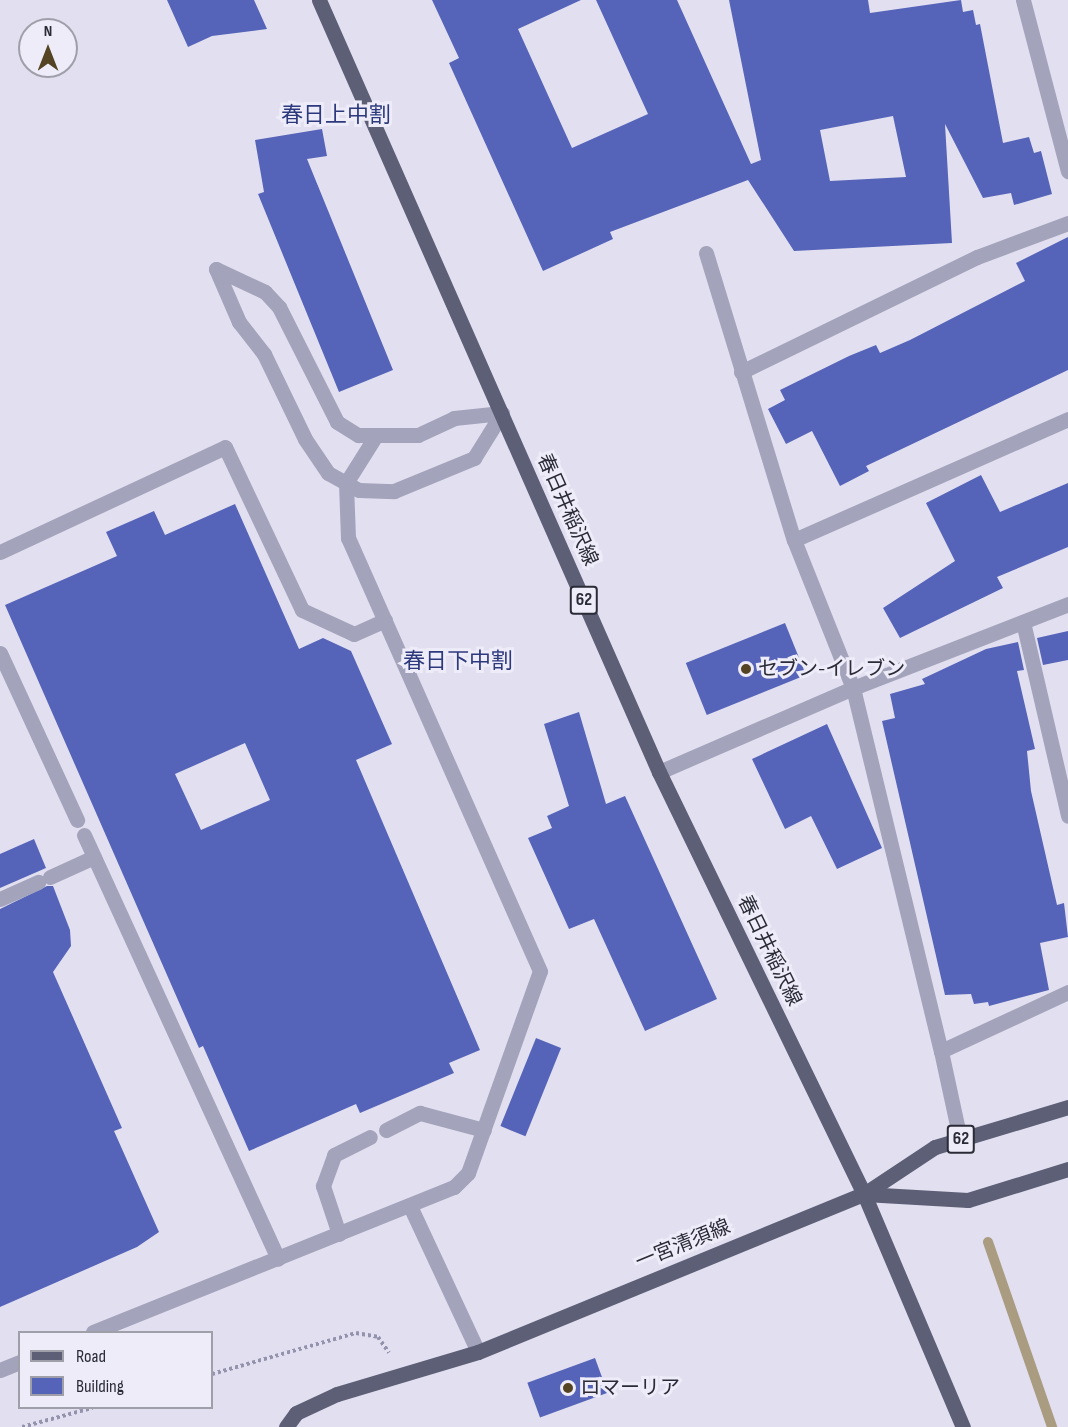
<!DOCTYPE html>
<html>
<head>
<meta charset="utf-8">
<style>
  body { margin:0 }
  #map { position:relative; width:1068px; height:1427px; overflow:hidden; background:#e2e0f0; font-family:"Sofia Sans Condensed","Noto Sans JP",sans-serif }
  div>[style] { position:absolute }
  .stream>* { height:10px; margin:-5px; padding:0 5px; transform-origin:5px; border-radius:5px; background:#aa9c81 }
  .building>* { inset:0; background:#5564b9; transform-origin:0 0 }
  .path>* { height:4px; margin-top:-2px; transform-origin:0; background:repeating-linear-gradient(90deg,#9493ae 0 3px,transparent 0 6px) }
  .minor>* { height:15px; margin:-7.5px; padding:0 7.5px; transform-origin:7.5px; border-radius:7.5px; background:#a3a3bb }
  .major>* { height:15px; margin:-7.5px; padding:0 7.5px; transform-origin:7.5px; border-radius:7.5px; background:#5d5f77 }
  .dots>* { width:16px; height:16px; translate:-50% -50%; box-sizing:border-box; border:3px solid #edecf8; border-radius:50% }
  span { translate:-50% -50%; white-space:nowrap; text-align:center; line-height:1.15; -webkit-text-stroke:6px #edecf8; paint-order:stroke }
  .shield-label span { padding:2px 4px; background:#edecf8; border:2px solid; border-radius:4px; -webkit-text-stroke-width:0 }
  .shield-label { font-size:18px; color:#2a2b36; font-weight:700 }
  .street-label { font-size:20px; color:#2a2b36 }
  .poi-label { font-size:20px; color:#2a2b36 }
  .left { translate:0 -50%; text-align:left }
  .quarter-label { font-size:22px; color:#2c397d }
  .legend { position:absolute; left:18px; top:1331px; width:195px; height:78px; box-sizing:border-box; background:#edecf8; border:2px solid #9f9faa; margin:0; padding:8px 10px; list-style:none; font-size:18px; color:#2a2b36 }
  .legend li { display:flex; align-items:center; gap:12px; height:30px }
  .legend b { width:30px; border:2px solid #9f9faa }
  .north { position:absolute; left:18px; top:18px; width:60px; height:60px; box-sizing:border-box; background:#edecf8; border:2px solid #9f9faa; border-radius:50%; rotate:0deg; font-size:16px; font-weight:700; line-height:24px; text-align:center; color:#2a2b36 }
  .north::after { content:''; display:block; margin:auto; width:21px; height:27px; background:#544424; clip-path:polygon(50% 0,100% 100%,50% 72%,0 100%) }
</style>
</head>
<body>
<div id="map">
  <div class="stream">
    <div style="left:988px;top:1242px;width:196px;rotate:70.9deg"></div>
  </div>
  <div class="building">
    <div style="clip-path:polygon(167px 0,254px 0,267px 29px,212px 36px,188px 47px)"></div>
    <div style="clip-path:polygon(evenodd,432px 0,581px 0,518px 29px,572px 148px,648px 114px,596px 0,677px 0,751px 164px,761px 160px,729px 0,868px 0,870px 13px,961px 0,963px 12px,973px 10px,976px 25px,980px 24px,1003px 143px,1029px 137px,1034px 153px,1041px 151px,1052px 194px,1014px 205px,1011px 193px,983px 198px,945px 124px,952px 243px,794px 251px,748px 180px,610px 232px,613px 239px,543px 271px,449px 63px,459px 58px,432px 0,893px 116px,906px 177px,830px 181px,820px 130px,893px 116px)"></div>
    <div style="clip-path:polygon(322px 129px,327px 156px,307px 159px,393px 370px,339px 392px,258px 194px,264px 192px,255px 140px)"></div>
    <div style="clip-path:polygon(1068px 237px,1068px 370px,866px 466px,869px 471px,840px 486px,812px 431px,786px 444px,768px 409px,785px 400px,780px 390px,849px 356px,876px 345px,880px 353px,910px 340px,1025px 281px,1016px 263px)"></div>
    <div style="clip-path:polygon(981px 475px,1000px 512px,1068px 483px,1068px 547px,997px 577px,1003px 588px,900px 638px,883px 608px,955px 561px,926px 503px)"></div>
    <div style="clip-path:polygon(evenodd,235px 504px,299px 649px,323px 638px,351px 651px,392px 744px,356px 760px,480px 1050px,449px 1063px,454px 1073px,360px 1113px,356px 1104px,249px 1151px,203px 1046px,199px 1048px,5px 605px,117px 556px,106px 532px,154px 511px,165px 535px,235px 504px,245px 743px,270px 800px,201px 830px,175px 774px,245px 743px)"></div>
    <div style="left:785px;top:623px;width:56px;height:107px;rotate:68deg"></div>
    <div style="clip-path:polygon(1068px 631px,1068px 660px,1043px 665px,1037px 638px)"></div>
    <div style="clip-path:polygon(1018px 642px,1024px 670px,1017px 671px,1035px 749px,1027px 751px,1031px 791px,1057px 905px,1064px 903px,1068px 937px,1040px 943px,1049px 990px,989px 1006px,988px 1002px,974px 1004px,971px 994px,945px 995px,882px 721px,895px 718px,890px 694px,925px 684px,922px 679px,986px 649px)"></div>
    <div style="clip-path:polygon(579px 712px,606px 804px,625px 796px,717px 999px,645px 1031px,594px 919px,569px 929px,528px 838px,552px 828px,547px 816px,569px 806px,544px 724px)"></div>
    <div style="clip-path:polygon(827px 724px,882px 848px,837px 869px,811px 816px,785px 829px,752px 759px)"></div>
    <div style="clip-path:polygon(34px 839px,46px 868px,0 888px,0 854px)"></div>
    <div style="clip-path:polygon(47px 886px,53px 886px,70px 930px,71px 946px,53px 972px,122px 1128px,114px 1131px,159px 1232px,137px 1247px,0 1307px,0 909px)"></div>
    <div style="left:536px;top:1038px;width:27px;height:95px;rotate:22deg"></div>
    <div style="left:595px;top:1358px;width:37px;height:72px;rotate:70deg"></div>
  </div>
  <div class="path">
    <div style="left:212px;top:1374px;width:150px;rotate:-15.9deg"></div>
    <div style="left:356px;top:1333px;width:22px;rotate:10deg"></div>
    <div style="left:378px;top:1337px;width:19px;rotate:55deg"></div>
    <div style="left:22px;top:1427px;width:73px;rotate:-15.2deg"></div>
  </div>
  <div class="minor">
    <div style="left:1023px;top:0;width:177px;rotate:75.3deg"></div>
    <div style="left:706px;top:253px;width:300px;rotate:73deg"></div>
    <div style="left:794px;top:540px;width:159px;rotate:68.3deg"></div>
    <div style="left:853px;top:688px;width:374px;rotate:76.4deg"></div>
    <div style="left:216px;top:269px;width:58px;rotate:66.5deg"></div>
    <div style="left:239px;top:322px;width:41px;rotate:52deg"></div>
    <div style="left:264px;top:354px;width:94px;rotate:64.2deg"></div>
    <div style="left:305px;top:439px;width:41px;rotate:55.9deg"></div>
    <div style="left:328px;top:473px;width:35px;rotate:29deg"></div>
    <div style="left:359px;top:490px;width:35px;rotate:2deg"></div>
    <div style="left:394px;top:491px;width:87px;rotate:-22.4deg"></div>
    <div style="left:474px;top:458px;width:53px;rotate:-58.1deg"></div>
    <div style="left:216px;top:269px;width:54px;rotate:25.1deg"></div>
    <div style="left:265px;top:292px;width:21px;rotate:47deg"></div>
    <div style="left:279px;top:307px;width:129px;rotate:63.2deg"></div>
    <div style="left:337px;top:422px;width:25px;rotate:32deg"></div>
    <div style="left:358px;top:435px;width:60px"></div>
    <div style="left:418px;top:435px;width:40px;rotate:-25deg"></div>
    <div style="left:454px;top:418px;width:48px;rotate:-5.9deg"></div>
    <div style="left:741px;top:372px;width:263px;rotate:-26deg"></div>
    <div style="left:977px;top:257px;width:97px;rotate:-20.5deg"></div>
    <div style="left:794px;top:540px;width:300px;rotate:-23.8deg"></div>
    <div style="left:0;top:552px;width:248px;rotate:-25deg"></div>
    <div style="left:225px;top:447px;width:180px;rotate:64.7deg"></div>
    <div style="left:302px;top:610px;width:57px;rotate:24.8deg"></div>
    <div style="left:354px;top:634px;width:34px;rotate:-24deg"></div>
    <div style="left:1023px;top:622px;width:199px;rotate:76.9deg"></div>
    <div style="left:0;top:653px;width:184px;rotate:65.2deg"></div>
    <div style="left:659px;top:772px;width:211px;rotate:-23.4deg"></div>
    <div style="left:853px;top:688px;width:231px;rotate:-21.3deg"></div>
    <div style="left:84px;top:835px;width:466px;rotate:65.4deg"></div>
    <div style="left:50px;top:877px;width:48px;rotate:-24.4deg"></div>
    <div style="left:0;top:899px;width:42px;rotate:-24.1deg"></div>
    <div style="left:386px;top:1130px;width:38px;rotate:-27deg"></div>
    <div style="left:420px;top:1113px;width:66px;rotate:14.9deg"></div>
    <div style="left:960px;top:1139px;width:90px;rotate:-102.2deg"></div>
    <div style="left:941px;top:1051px;width:140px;rotate:-24.9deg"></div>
    <div style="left:410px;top:1206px;width:161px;rotate:65deg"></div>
    <div style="left:339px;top:1234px;width:51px;rotate:-108.4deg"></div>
    <div style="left:323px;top:1186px;width:33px;rotate:-70deg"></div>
    <div style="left:334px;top:1155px;width:40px;rotate:-26.6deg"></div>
    <div style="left:93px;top:1332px;width:389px;rotate:-21.9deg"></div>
    <div style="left:454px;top:1187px;width:20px;rotate:-45deg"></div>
    <div style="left:468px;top:1173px;width:214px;rotate:-70.4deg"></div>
    <div style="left:540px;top:971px;width:474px;rotate:-113.9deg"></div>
    <div style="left:348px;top:538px;width:55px;rotate:-92.1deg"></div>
    <div style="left:346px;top:483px;width:54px;rotate:-57.8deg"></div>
    <div style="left:0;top:1370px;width:22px;rotate:-22deg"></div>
  </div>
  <div class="major">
    <div style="left:319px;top:0;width:844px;rotate:66.23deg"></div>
    <div style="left:659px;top:772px;width:469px;rotate:64.1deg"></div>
    <div style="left:864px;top:1194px;width:253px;rotate:67deg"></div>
    <div style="left:864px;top:1194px;width:104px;rotate:3.3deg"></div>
    <div style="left:968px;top:1200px;width:105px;rotate:-17.2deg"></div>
    <div style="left:286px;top:1427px;width:17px;rotate:-54deg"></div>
    <div style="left:296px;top:1413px;width:45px;rotate:-24.9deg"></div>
    <div style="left:337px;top:1394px;width:147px;rotate:-16.6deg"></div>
    <div style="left:478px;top:1352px;width:417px;rotate:-22.3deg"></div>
    <div style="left:864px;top:1194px;width:85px;rotate:-33.5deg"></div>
    <div style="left:935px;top:1147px;width:139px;rotate:-16.7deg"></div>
  </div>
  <div class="dots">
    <div style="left:746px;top:669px;background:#544424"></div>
    <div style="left:568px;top:1388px;background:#544424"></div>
  </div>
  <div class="shield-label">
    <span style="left:584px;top:600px">62</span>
    <span style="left:961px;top:1139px">62</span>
  </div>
  <div class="street-label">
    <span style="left:567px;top:510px;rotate:66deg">春日井稲沢線</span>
    <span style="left:769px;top:951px;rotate:64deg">春日井稲沢線</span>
    <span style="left:683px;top:1245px;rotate:-22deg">一宮清須線</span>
  </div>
  <div class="poi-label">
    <span class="left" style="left:758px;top:669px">セブン-イレブン</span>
    <span class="left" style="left:580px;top:1388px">ロマーリア</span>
  </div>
  <div class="quarter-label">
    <span style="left:336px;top:116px">春日上中割</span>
    <span style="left:458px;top:662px">春日下中割</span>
  </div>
  <ul class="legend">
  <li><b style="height:8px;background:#5d5f77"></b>Road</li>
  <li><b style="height:16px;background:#5564b9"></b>Building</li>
  </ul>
  <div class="north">N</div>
</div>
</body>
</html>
